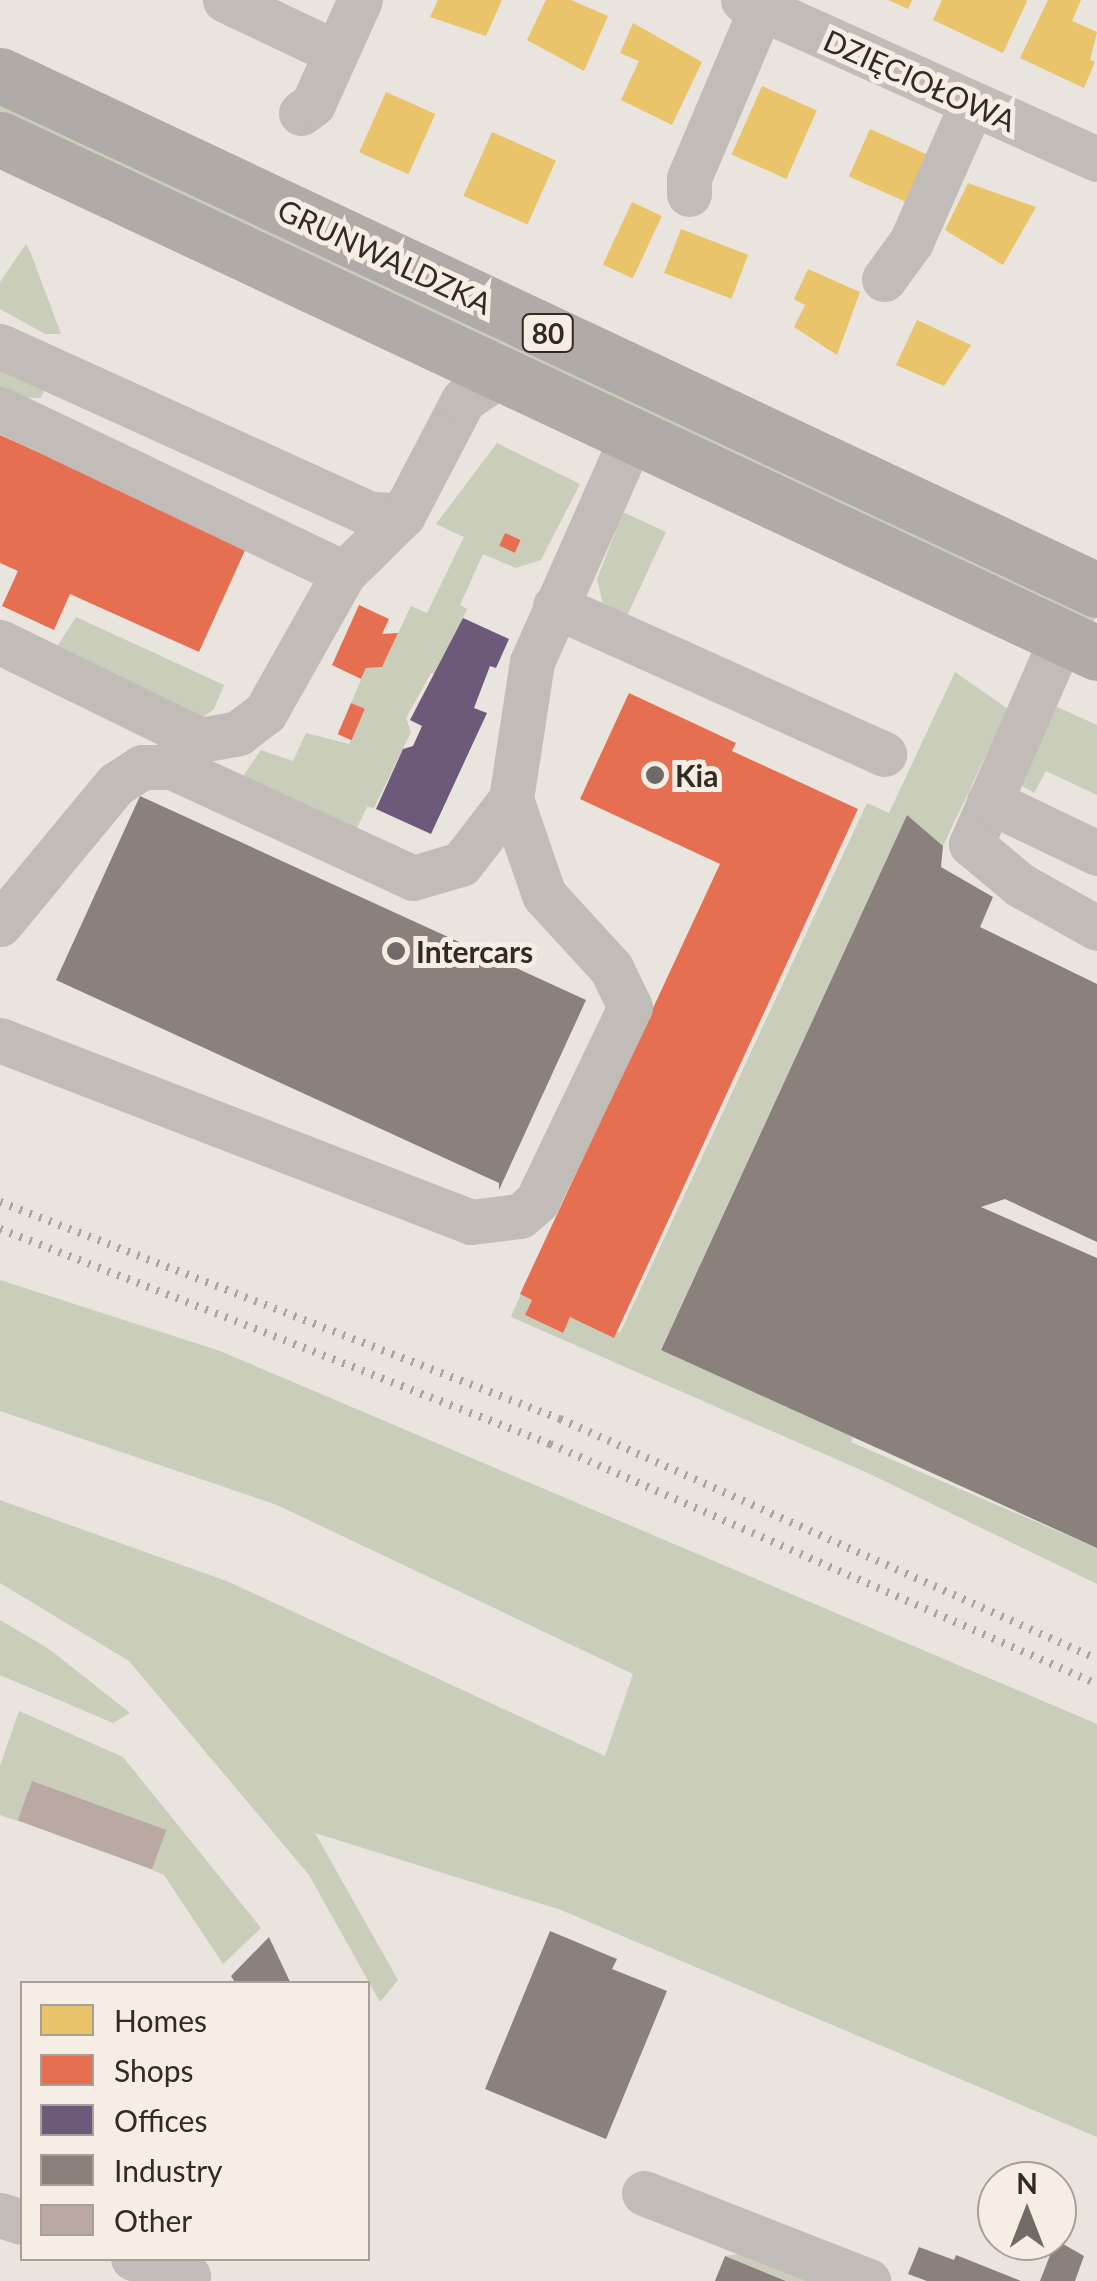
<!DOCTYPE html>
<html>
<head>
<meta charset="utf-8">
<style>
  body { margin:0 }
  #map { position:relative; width:1097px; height:2281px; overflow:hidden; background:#e9e4de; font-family:Lato,sans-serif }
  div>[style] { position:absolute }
  .green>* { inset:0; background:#cacdba; transform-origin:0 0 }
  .homes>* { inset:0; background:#e9c46a; transform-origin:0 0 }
  .shops>* { inset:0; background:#e76f51; transform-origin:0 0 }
  .offices>* { inset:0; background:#6d597a }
  .industry>* { inset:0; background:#8a817c }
  .building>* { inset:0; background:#baa9a2; transform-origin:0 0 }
  .minor>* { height:45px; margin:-22.5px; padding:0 22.5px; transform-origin:22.5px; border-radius:22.5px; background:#c1bcb8 }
  .major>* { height:55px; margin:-27.5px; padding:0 27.5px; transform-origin:27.5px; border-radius:27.5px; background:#b0aba7 }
  .rail>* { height:8px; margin-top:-4px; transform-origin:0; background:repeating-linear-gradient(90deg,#a9a5a2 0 2.5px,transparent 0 10.5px) }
  .dots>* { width:28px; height:28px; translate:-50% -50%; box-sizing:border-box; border:5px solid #f6eee5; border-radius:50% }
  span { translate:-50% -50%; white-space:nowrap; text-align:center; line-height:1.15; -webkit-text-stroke:10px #f6eee5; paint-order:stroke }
  .shield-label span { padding:2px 8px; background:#f6eee5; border:2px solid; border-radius:8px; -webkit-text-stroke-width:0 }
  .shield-label { font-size:28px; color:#312a27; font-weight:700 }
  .street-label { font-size:30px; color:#312a27 }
  .poi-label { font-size:30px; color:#312a27; font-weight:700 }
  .left { translate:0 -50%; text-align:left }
  .legend { position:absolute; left:20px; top:1981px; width:350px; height:280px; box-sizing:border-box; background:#f6eee5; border:2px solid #a7a099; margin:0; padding:12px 18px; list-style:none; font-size:30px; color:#312a27 }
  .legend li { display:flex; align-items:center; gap:20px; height:50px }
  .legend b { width:50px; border:2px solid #a7a099 }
  .north { position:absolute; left:977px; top:2161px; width:100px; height:100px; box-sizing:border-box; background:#f6eee5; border:2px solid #a7a099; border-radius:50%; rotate:0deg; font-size:28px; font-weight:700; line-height:40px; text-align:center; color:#312a27 }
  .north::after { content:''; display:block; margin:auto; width:35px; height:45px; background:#716b67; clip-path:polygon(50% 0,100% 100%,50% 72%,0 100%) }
</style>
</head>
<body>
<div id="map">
  <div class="green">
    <div style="left:0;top:99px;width:1212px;height:16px;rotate:25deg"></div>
    <div style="clip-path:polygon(26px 244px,30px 251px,61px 334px,45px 334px,0 309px,0 282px)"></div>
    <div style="clip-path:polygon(0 361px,45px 388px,41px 398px,8px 397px,0 387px)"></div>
    <div style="clip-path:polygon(497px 443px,580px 484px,541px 560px,516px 568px,483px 554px,460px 605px,467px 609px,437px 675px,431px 673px,406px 718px,411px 732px,374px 808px,367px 807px,357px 828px,243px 776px,261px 750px,293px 761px,306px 733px,349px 744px,364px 709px,351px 703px,366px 668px,382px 667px,411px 606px,427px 613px,464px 537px,436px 524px)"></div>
    <div style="clip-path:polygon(623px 512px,666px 532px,625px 620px,603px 604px,597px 579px)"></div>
    <div style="clip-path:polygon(76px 617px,224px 685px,214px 709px,203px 717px,56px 648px)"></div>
    <div style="clip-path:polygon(955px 672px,1008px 709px,943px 846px,907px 815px,661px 1349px,853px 1437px,851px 1442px,1097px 1548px,1097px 1584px,870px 1474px,511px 1317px,523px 1289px,535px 1294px,525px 1315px,562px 1333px,572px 1312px,620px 1333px,867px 803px,889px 813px)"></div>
    <div style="clip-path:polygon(1044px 701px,1097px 725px,1097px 795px,1046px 771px,1034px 793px,1019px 784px)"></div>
    <div style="clip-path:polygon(0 1280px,220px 1351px,1097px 1724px,1097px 2137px,561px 1910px,315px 1833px,398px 1980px,380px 2002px,309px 1875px,129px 1661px,0 1583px,0 1500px,229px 1582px,605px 1756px,633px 1674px,277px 1505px,0 1411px)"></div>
    <div style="clip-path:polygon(0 1620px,49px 1649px,130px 1713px,113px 1723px,0 1675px)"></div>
    <div style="clip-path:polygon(19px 1711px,123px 1757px,261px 1928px,223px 1964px,164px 1875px,152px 1870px,165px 1830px,32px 1782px,18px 1821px,0 1815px,0 1766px)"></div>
    <div style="clip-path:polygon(746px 2253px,819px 2281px,787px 2281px,725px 2256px)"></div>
  </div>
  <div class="homes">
    <div style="clip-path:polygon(438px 0,502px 0,486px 36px,430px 17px)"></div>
    <div style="clip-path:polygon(546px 0,571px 0,608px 16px,584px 71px,527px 40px)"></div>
    <div style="clip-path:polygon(888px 0,912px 0,908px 9px)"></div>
    <div style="clip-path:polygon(942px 0,1025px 0,1027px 1px,1003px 53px,933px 20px)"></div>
    <div style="clip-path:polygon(1048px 0,1081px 0,1072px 21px,1097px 32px,1090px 60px,1095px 62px,1084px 88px,1020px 58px)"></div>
    <div style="clip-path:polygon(633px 23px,702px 62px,672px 125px,621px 100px,639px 61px,620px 53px)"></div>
    <div style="left:762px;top:86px;width:60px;height:75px;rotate:24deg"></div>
    <div style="left:386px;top:92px;width:54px;height:66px;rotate:24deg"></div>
    <div style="left:870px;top:129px;width:70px;height:52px;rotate:24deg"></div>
    <div style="left:492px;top:132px;width:70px;height:70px;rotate:24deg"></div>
    <div style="clip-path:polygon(968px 183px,1036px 207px,1003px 265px,945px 230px)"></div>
    <div style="left:632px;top:202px;width:33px;height:69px;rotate:25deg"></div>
    <div style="left:681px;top:229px;width:72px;height:47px;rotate:21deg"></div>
    <div style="clip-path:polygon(808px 269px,860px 292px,837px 355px,794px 327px,805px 305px,794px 299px)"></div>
    <div style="clip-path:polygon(917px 320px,971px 345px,944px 386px,896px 365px)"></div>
  </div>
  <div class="shops">
    <div style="clip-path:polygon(0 435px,247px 546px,199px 652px,70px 594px,54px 630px,2px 606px,18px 571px,0 563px)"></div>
    <div style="left:505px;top:533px;width:17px;height:14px;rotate:24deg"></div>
    <div style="clip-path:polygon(359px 605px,389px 619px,382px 634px,398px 633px,382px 667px,366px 668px,361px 679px,332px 665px)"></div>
    <div style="clip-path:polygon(629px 693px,736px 743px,732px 751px,858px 809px,614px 1338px,570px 1317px,563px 1333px,525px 1315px,532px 1300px,520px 1294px,720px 864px,580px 799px)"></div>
    <div style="left:351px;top:703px;width:15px;height:34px;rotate:23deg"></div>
  </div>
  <div class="offices">
    <div style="clip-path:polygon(463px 618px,509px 639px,496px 668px,490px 666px,474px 708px,487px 713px,431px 834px,376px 809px,403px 749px,413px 746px,422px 726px,410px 720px)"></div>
  </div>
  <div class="industry">
    <div style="clip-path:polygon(140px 796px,586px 1000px,499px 1190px,499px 1183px,56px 980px)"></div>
    <div style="clip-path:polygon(907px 815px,943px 846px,941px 867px,993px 897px,980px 927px,1097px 984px,1097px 1242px,1005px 1199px,981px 1207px,1097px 1258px,1097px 1548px,661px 1350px)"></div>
    <div style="clip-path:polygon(550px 1931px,617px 1959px,612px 1969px,667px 1991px,606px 2139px,485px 2089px)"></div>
    <div style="clip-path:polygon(269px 1937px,291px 1984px,236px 1984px,231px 1976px)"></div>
    <div style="clip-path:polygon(1063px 2244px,1084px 2256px,1075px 2281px,1040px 2281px,1054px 2245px)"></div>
    <div style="clip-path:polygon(919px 2247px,954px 2260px,956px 2255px,1021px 2281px,927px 2281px,908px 2274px)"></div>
    <div style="clip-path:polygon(725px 2256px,786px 2281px,715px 2281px)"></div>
  </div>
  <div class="building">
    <div style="left:32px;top:1781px;width:143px;height:42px;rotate:20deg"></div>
  </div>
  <div class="minor">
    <div style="left:225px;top:0;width:122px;rotate:25.3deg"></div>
    <div style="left:743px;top:0;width:388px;rotate:24.2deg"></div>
    <div style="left:301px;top:113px;width:15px;rotate:-37deg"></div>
    <div style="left:313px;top:104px;width:114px;rotate:-65.7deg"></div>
    <div style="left:689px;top:194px;width:16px;rotate:-90deg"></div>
    <div style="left:689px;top:178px;width:185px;rotate:-67deg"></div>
    <div style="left:884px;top:279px;width:46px;rotate:-53.9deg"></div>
    <div style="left:911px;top:242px;width:151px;rotate:-66.2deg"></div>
    <div style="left:0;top:346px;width:406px;rotate:24.4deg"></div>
    <div style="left:370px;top:514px;width:33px;rotate:2deg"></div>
    <div style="left:403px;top:515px;width:130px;rotate:-62.4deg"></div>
    <div style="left:463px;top:400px;width:46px;rotate:-34.4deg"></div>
    <div style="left:0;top:409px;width:381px;rotate:25.5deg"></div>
    <div style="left:555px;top:606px;width:361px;rotate:24.2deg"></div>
    <div style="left:1062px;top:637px;width:226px;rotate:113.7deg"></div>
    <div style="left:971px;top:844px;width:64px;rotate:39.9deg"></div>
    <div style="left:1020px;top:885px;width:88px;rotate:29.2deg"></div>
    <div style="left:0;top:642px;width:223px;rotate:26.1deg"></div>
    <div style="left:200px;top:740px;width:39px;rotate:-10deg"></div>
    <div style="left:238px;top:733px;width:34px;rotate:-37deg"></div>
    <div style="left:265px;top:713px;width:161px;rotate:-60.6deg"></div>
    <div style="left:344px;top:573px;width:83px;rotate:-44.5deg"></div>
    <div style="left:989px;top:801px;width:120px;rotate:25.7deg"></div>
    <div style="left:0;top:924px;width:182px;rotate:-50.4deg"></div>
    <div style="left:116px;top:784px;width:31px;rotate:-33deg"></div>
    <div style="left:142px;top:767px;width:30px"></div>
    <div style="left:172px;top:767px;width:265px;rotate:24.7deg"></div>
    <div style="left:413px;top:878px;width:50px;rotate:-16.3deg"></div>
    <div style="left:461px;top:864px;width:82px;rotate:-52.4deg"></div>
    <div style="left:0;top:1040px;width:505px;rotate:21.13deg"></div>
    <div style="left:471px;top:1222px;width:49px;rotate:-7deg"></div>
    <div style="left:520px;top:1216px;width:23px;rotate:-41deg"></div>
    <div style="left:537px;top:1201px;width:215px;rotate:-64.4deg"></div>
    <div style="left:630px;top:1007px;width:43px;rotate:-116deg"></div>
    <div style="left:611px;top:968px;width:99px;rotate:-132.5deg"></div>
    <div style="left:544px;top:895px;width:102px;rotate:-109deg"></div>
    <div style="left:511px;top:799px;width:139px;rotate:-81.3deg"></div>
    <div style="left:532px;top:662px;width:247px;rotate:-66.1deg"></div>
    <div style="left:644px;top:2193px;width:241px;rotate:21.4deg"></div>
    <div style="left:0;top:2215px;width:23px;rotate:18deg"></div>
    <div style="left:133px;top:2258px;width:58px;rotate:18.1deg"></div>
  </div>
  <div class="major">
    <div style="left:0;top:75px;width:1212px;rotate:25.15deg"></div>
    <div style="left:0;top:139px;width:1211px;rotate:25.11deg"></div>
  </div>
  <div class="rail">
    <div style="left:0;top:1202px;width:601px;rotate:21.18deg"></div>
    <div style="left:560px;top:1419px;width:588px;rotate:24.08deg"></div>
    <div style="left:0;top:1229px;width:591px;rotate:21.35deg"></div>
    <div style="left:550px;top:1444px;width:597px;rotate:23.69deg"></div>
  </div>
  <div class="dots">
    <div style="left:655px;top:775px;background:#716b67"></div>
    <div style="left:396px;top:951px;background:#716b67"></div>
  </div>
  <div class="shield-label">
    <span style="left:548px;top:333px">80</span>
  </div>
  <div class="street-label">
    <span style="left:920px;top:80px;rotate:24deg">DZIĘCIOŁOWA</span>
    <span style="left:385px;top:256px;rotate:25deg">GRUNWALDZKA</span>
  </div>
  <div class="poi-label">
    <span class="left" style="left:675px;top:775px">Kia</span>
    <span class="left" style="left:416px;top:951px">Intercars</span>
  </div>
  <ul class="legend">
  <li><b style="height:28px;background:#e9c46a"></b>Homes</li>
  <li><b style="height:28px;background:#e76f51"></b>Shops</li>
  <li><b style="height:28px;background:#6d597a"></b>Offices</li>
  <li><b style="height:28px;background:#8a817c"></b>Industry</li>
  <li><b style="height:28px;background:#baa9a2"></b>Other</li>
  </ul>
  <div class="north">N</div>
</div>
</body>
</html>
